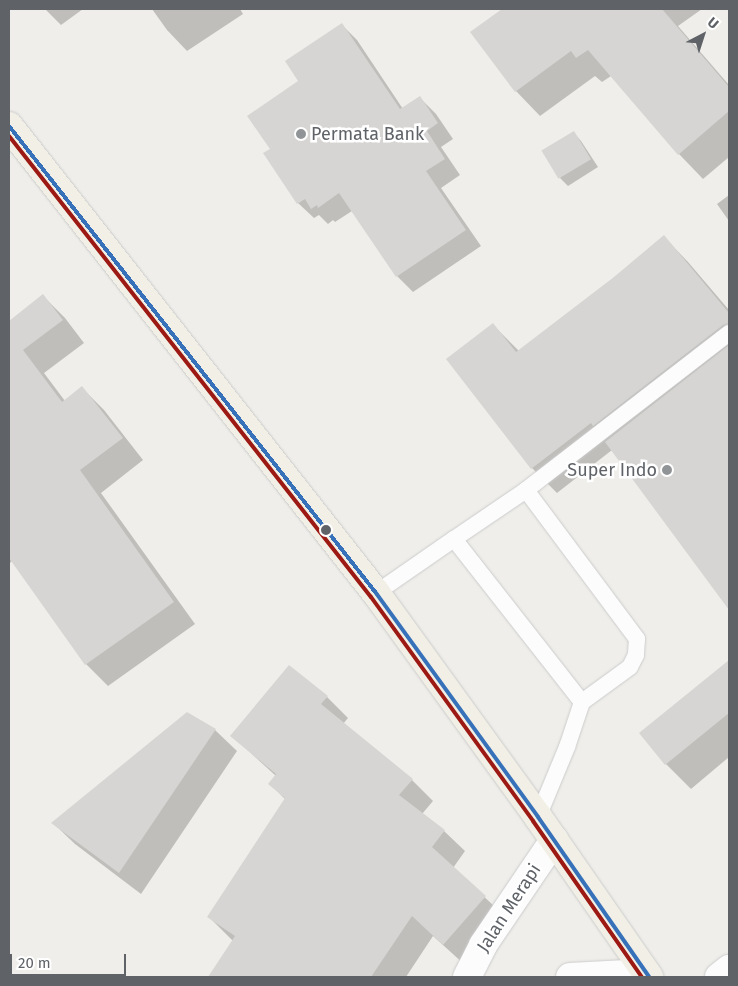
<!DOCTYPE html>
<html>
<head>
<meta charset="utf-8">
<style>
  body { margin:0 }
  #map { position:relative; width:738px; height:986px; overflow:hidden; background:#efeeea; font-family:"Fira Sans",sans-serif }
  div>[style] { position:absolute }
  .shadow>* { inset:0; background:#0003 }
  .building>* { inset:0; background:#d6d5d3; transform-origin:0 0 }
  .roads { filter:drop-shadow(0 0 1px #cbcccc) drop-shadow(0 0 1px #cbcccc) }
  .service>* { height:16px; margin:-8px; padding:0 8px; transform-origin:8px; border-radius:8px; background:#fdfcfc }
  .minor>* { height:28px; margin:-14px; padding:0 14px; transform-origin:14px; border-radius:14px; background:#fdfcfc }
  .trunk>* { height:28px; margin:-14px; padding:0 14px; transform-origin:14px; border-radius:14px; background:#f2f0e6 }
  .bus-1>* { height:4px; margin:-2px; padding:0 2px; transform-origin:2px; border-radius:2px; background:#3671b9 }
  .bus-2>* { height:4px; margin:-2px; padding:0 2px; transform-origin:2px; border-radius:2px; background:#9c1a13 }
  .dots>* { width:14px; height:14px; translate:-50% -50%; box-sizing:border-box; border:2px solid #fff; border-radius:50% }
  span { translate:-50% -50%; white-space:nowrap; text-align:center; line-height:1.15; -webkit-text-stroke:5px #fff; paint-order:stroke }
  .poi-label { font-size:18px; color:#5f6368 }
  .left { translate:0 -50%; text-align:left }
  .right { translate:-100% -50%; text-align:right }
  .street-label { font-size:18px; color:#5f6368 }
  .frame { position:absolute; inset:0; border:10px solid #5f6368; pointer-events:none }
  .north { position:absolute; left:678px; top:10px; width:50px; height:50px; -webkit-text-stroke:4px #fff; paint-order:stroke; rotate:40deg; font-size:14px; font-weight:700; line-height:20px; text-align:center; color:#5f6368 }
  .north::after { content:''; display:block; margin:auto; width:18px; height:22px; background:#5f6368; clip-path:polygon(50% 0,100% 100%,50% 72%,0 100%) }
  .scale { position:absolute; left:10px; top:954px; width:116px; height:22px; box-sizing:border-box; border:2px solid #5f6368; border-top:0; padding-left:6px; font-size:15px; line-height:18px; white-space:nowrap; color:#5f6368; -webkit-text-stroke:4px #fff; paint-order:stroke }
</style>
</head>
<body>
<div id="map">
  <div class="shadow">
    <div style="clip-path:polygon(45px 9px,83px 9px,61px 25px)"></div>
    <div style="clip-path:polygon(152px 9px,240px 9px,243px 14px,187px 51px,167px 30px)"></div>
    <div style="clip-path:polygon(504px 9px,702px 9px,678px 26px,729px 85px,729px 157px,703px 179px,679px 154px,611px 76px,602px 82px,595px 76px,540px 116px,516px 91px,472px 32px)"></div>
    <div style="clip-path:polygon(342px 25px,357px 40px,403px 109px,420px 98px,436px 114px,453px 139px,441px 147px,460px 175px,441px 188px,481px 246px,413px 292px,397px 276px,352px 211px,335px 222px,333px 220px,328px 224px,319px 215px,314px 218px,298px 203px,272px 149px,300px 81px)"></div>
    <div style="clip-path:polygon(574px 133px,581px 141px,598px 167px,568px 186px,560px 178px)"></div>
    <div style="clip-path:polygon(729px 195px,729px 221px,717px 204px)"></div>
    <div style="clip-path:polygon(664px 237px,688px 262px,729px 310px,729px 608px,612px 450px,557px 493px,532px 468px,448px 360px,493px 325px,519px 351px,615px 278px)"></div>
    <div style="clip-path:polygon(43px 296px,65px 318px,84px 343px,44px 373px,65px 401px,82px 388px,104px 410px,143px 460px,101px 493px,195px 624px,108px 686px,86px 664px,12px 561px,9px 564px,9px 322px)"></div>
    <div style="clip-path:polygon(729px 661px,729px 757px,691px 789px,666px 764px,641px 733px)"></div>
    <div style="clip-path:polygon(289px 667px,327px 697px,348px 718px,343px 724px,412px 780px,433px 801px,422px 814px,444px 831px,465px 851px,453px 868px,507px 918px,465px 965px,433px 936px,406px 977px,210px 977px,233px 941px,209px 917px,286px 800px,270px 784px,276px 776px,232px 736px)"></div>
    <div style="clip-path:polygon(215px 730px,237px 751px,141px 894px,75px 844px,53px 823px)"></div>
  </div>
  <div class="building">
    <div style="clip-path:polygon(502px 9px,662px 9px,729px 87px,729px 111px,678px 155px,588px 50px,576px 58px,571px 51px,515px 92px,470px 32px)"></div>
    <div style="clip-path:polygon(342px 23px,400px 109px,420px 96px,438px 123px,427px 131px,445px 159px,426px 171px,466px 230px,396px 277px,339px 193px,318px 208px,317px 205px,311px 209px,305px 199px,297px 204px,263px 153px,270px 149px,247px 116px,298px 81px,285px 61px)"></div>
    <div style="left:574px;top:131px;width:33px;height:38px;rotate:59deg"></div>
    <div style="clip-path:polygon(664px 235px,729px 313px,729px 323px,723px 325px,593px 426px,591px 423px,531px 469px,446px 359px,493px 323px,516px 352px,614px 277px)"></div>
    <div style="clip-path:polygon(43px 294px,63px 320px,23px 350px,62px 402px,82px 386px,123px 438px,80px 470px,174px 602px,85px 665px,9px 558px,9px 321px)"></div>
    <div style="clip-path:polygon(729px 345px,729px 610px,605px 442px)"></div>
    <div style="clip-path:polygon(729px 660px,729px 713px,665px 765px,639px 733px)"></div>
    <div style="clip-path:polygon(289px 665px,328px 696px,321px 704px,413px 779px,399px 795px,445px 830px,432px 847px,486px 896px,443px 945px,412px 916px,371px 977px,208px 977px,235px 936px,207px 917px,285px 798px,268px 784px,276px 774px,230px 736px)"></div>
    <div style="clip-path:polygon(187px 712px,216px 729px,119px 873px,51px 823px)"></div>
  </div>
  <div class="roads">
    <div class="service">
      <div style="left:526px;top:490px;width:186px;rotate:53.3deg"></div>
      <div style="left:637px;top:639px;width:16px;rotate:94deg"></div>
      <div style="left:636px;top:655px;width:13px;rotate:117deg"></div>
      <div style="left:630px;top:667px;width:59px;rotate:143.9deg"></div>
      <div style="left:454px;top:539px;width:87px;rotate:-34.2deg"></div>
      <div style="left:526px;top:490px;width:257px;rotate:-37.7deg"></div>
      <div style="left:376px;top:593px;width:95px;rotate:-34.7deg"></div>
      <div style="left:454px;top:539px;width:207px;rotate:51.9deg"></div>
      <div style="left:582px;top:702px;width:47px;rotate:108.4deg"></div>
      <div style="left:567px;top:747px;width:76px;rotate:112.5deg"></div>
    </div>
    <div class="minor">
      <div style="left:467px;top:977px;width:36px;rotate:-63deg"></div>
      <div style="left:483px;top:945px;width:127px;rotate:-55.9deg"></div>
      <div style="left:570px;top:977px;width:76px;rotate:-3deg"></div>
      <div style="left:719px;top:977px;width:13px;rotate:-39deg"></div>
    </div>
    <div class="trunk">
      <div style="left:9px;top:126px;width:594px;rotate:51.84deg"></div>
      <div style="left:376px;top:593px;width:276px;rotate:54.1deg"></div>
      <div style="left:538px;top:817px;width:195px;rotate:55.2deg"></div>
    </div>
  </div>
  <div class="bus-1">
    <div style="left:9px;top:126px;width:594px;rotate:51.84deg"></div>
    <div style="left:376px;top:593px;width:276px;rotate:54.1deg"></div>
    <div style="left:538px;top:817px;width:195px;rotate:55.2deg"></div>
  </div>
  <div class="bus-2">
    <div style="left:9px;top:136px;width:586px;rotate:51.86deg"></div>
    <div style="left:371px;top:597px;width:276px;rotate:54.1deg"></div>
    <div style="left:533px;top:821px;width:190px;rotate:55.1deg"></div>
  </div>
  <div class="dots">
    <div style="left:301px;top:134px;background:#919496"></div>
    <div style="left:667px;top:470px;background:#919496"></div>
    <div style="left:326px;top:530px;background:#5f6368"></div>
  </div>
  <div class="poi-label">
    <span class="left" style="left:311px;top:134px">Permata Bank</span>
    <span class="right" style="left:657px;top:470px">Super Indo</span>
  </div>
  <div class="street-label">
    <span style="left:509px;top:908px;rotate:-57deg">Jalan Merapi</span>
  </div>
  <div class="frame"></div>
  <div class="north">U</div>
  <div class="scale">20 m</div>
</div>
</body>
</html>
